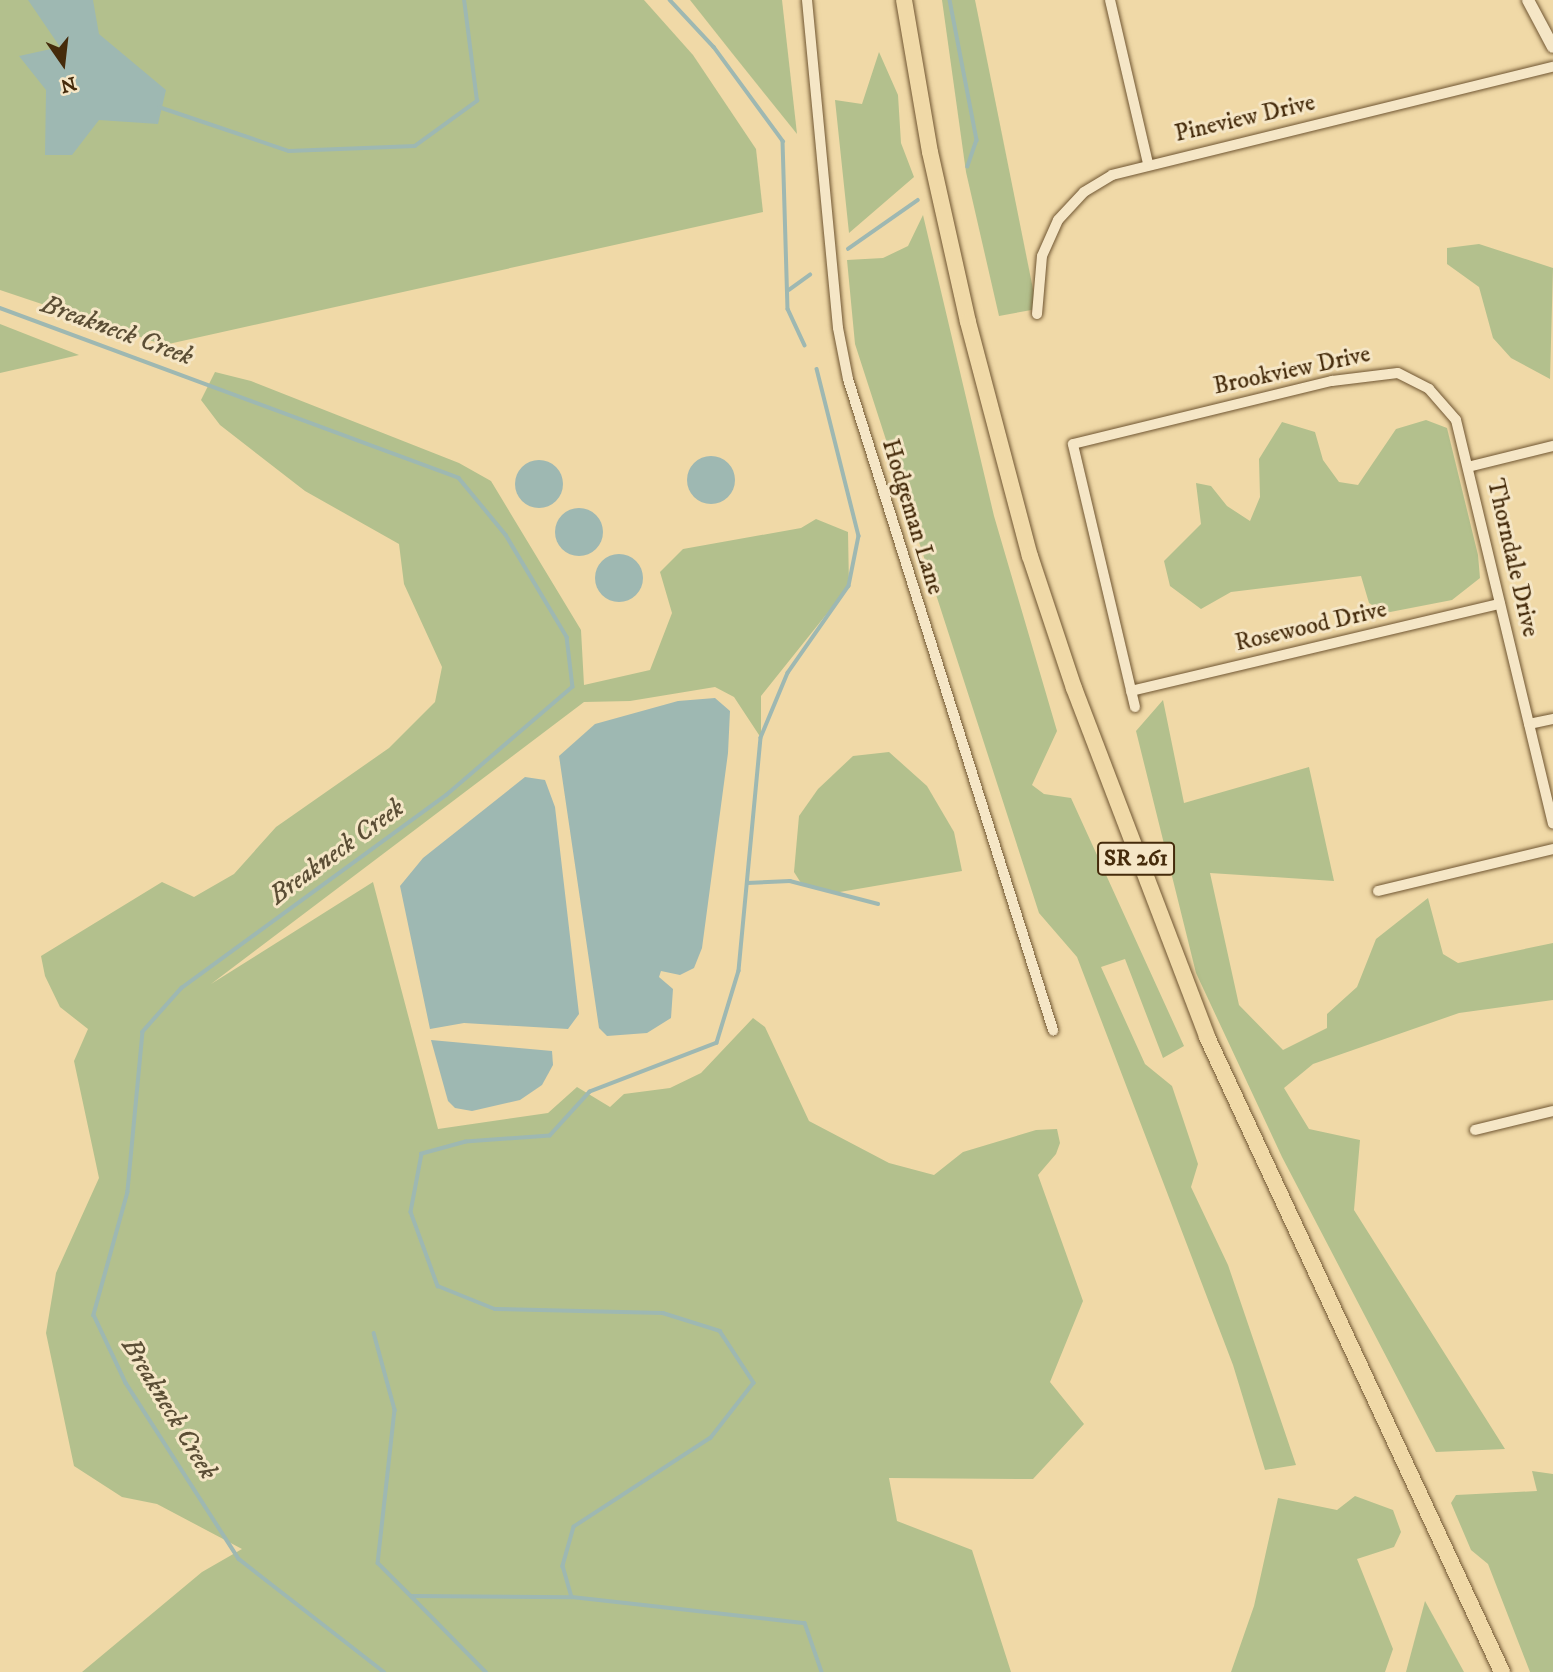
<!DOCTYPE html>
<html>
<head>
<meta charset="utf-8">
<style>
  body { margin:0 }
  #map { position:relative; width:1553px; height:1672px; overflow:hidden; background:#f0d9a7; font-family:"IM FELL DW Pica",serif }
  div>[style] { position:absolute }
  .green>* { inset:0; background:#b3c08d }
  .water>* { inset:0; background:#9eb8b2 }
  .round { border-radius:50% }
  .stream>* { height:3.5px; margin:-1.75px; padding:0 1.75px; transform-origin:1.75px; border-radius:1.75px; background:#9eb8b2 }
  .roads { filter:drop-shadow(0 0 2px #705632) drop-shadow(0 0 2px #705632) }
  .minor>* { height:10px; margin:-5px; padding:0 5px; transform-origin:5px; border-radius:5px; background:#f5e6c6 }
  .tertiary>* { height:12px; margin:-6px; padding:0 6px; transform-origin:6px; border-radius:6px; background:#f5e6c6 }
  .primary>* { height:16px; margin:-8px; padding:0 8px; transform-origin:8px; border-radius:8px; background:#f0d9a7 }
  span { translate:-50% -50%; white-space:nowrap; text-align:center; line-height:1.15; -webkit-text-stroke:6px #f5e6c6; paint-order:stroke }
  .shield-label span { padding:2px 5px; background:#f5e6c6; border:2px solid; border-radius:5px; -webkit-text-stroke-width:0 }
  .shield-label { font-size:23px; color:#452b0b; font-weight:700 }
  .street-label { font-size:24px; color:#452b0b }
  .water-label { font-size:26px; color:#5b4e35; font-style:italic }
  .north { position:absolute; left:28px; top:28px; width:70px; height:70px; -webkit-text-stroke:5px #f5e6c6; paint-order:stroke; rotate:166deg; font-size:19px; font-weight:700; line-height:28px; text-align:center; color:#452b0b }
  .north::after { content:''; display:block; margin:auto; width:24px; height:32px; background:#452b0b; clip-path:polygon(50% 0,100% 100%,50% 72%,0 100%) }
</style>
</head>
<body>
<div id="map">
  <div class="green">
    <div style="clip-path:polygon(0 0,644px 0,693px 55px,756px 149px,763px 212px,164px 345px,0 290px)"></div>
    <div style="clip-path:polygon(690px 0,782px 0,797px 134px,732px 53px)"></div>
    <div style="clip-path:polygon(942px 0,975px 0,1037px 309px,999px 316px,966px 172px)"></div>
    <div style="clip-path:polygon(879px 52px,898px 95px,901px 143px,914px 177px,849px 233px,835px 100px,862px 104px)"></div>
    <div style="clip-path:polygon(923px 215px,994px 516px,1057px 731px,1032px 785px,1044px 794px,1071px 798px,1184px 1046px,1163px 1058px,1125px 959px,1101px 967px,1145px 1064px,1172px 1086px,1198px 1164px,1191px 1187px,1228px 1265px,1296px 1465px,1265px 1470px,1233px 1365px,1077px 957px,1039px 913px,855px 344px,847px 260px,883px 258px,908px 246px)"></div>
    <div style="clip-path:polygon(1479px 244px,1553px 268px,1550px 379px,1511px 358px,1493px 338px,1479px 287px,1447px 264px,1447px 248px)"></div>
    <div style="clip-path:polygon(0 324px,79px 355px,0 373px)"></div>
    <div style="clip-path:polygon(215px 372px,251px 381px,459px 463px,491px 481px,581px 630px,584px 685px,650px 670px,672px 613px,660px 572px,683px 549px,801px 528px,816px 519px,848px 532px,849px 586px,761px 696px,761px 738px,734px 697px,715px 687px,630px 701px,584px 702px,211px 984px,373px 882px,438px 1129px,548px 1113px,577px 1087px,610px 1107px,624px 1094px,670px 1088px,701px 1073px,753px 1018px,765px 1027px,809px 1121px,889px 1163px,934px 1175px,963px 1152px,1036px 1130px,1057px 1129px,1060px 1143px,1056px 1154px,1038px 1175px,1083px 1301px,1050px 1382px,1084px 1424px,1033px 1479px,889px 1478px,897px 1521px,972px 1550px,1011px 1672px,82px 1672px,202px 1572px,242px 1549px,157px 1504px,122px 1497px,74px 1466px,46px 1333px,56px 1273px,99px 1178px,74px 1061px,88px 1029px,60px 1007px,45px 976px,41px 956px,162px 882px,194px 897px,234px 874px,276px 827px,389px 748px,435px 702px,442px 667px,404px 584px,399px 544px,305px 491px,220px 425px,201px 400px)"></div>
    <div style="clip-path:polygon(1426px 420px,1447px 428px,1478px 555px,1480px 578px,1452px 600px,1385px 613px,1369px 603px,1361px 576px,1231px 592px,1201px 609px,1170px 586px,1164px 561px,1201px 524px,1196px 483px,1211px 486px,1227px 506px,1250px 521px,1260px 497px,1259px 459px,1282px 422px,1315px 432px,1323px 460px,1339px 482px,1358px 485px,1396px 429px)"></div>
    <div style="clip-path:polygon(1163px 700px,1184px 803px,1309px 767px,1334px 881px,1210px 873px,1239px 1005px,1283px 1050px,1327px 1028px,1327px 1014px,1357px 987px,1376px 939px,1428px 898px,1443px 954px,1458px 963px,1553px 943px,1553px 1000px,1459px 1013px,1313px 1064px,1284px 1088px,1309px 1129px,1360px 1140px,1354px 1210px,1505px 1449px,1436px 1452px,1282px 1157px,1196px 973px,1136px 731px)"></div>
    <div style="clip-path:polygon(889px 752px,927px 786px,954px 832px,962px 871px,834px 893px,801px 883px,794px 872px,799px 816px,818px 789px,853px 756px)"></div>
    <div style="clip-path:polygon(1532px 1471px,1553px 1474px,1553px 1672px,1530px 1672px,1488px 1564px,1471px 1550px,1451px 1503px,1456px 1495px,1537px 1491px)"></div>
    <div style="clip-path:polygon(1355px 1496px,1393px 1510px,1401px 1532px,1394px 1547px,1357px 1559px,1393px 1649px,1385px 1672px,1231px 1672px,1254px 1606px,1278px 1498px,1337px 1510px)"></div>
    <div style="clip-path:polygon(1425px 1601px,1464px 1672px,1406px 1672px)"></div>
  </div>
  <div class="water">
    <div style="clip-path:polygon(28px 0,93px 0,99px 34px,166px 90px,158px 124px,99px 120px,72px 155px,45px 155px,46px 90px,19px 56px,60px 47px)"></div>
    <div class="round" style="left:687px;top:456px;width:48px;height:48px"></div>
    <div class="round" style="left:515px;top:460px;width:48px;height:48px"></div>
    <div class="round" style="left:555px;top:508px;width:48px;height:48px"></div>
    <div class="round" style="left:595px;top:554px;width:48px;height:48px"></div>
    <div style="clip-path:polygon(715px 698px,730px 711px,728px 753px,702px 948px,694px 968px,680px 975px,661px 971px,659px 977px,673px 989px,671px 1018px,647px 1033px,607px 1036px,599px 1028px,559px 756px,595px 724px,678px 701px)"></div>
    <div style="clip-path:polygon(525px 777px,545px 780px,555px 807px,579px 1014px,568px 1029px,464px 1023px,430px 1029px,400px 886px,423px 858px)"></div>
    <div style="clip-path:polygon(431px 1040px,552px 1051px,553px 1065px,542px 1085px,520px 1100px,472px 1111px,455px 1108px,448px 1101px)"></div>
  </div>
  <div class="stream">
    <div style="left:670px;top:0;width:64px;rotate:46.9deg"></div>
    <div style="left:714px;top:47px;width:117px;rotate:53.7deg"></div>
    <div style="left:783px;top:141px;width:168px;rotate:88.3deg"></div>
    <div style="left:788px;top:309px;width:40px;rotate:65deg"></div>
    <div style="left:950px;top:0;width:143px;rotate:79.1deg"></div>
    <div style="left:977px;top:140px;width:28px;rotate:109deg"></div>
    <div style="left:159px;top:107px;width:137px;rotate:18.7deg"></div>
    <div style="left:289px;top:151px;width:126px;rotate:-2.3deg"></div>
    <div style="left:415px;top:146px;width:77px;rotate:-36deg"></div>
    <div style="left:477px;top:101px;width:102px;rotate:-97.3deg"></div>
    <div style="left:848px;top:249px;width:85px;rotate:-35deg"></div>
    <div style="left:789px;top:290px;width:26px;rotate:-36deg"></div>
    <div style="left:0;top:308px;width:489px;rotate:20.3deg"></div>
    <div style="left:459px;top:478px;width:74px;rotate:50.5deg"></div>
    <div style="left:506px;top:535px;width:119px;rotate:59.1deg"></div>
    <div style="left:567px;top:637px;width:50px;rotate:83.2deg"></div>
    <div style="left:573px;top:687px;width:166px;rotate:139.4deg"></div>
    <div style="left:447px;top:795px;width:328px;rotate:143.9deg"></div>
    <div style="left:182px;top:988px;width:59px;rotate:131.6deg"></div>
    <div style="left:143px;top:1032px;width:161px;rotate:95.4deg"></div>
    <div style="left:128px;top:1192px;width:128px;rotate:105.5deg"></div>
    <div style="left:94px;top:1315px;width:75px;rotate:64.8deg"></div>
    <div style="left:126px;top:1383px;width:209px;rotate:57.3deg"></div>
    <div style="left:239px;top:1559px;width:184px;rotate:37.9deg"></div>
    <div style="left:817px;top:369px;width:172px;rotate:75.9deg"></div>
    <div style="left:859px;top:536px;width:51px;rotate:101.3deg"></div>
    <div style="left:849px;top:586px;width:106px;rotate:125deg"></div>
    <div style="left:788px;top:673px;width:70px;rotate:112.6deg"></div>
    <div style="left:761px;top:738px;width:234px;rotate:95.4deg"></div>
    <div style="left:739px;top:971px;width:75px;rotate:107deg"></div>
    <div style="left:717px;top:1043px;width:136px;rotate:158.9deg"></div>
    <div style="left:590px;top:1092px;width:59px;rotate:132.3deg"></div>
    <div style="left:550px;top:1136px;width:84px;rotate:175.9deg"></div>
    <div style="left:466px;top:1142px;width:46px;rotate:164.7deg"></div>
    <div style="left:422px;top:1154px;width:59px;rotate:100.7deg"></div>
    <div style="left:411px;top:1212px;width:79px;rotate:70deg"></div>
    <div style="left:438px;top:1286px;width:61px;rotate:22deg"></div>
    <div style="left:495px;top:1309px;width:168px;rotate:1.4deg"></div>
    <div style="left:663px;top:1313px;width:60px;rotate:17.5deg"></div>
    <div style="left:720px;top:1331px;width:62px;rotate:56.8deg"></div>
    <div style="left:754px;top:1383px;width:70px;rotate:128deg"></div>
    <div style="left:711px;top:1438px;width:163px;rotate:147deg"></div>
    <div style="left:574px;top:1527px;width:41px;rotate:105.8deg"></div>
    <div style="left:563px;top:1566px;width:32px;rotate:74deg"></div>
    <div style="left:572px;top:1597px;width:234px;rotate:6.4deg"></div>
    <div style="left:805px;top:1623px;width:52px;rotate:70.9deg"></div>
    <div style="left:747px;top:883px;width:43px;rotate:-2.7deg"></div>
    <div style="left:790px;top:881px;width:91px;rotate:14.6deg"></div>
    <div style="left:374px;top:1333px;width:80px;rotate:74.7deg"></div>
    <div style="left:395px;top:1410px;width:154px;rotate:96.3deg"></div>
    <div style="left:378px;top:1563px;width:47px;rotate:45deg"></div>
    <div style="left:411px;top:1596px;width:161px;rotate:0.4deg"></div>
    <div style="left:411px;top:1596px;width:107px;rotate:45.4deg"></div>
  </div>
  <div class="roads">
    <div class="minor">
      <div style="left:807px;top:0;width:329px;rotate:84.6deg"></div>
      <div style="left:838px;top:328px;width:52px;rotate:78.9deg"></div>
      <div style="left:848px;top:379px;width:683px;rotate:72.52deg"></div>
      <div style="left:1110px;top:0;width:167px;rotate:76.9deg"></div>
      <div style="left:1037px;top:314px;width:58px;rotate:-85.1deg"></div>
      <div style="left:1042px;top:256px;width:39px;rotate:-66deg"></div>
      <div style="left:1058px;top:220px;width:38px;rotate:-47deg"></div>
      <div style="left:1084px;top:192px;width:33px;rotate:-31deg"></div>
      <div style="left:1112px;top:175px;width:454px;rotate:-13.8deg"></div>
      <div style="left:1468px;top:467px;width:88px;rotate:-13.9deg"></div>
      <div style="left:1131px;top:691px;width:379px;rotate:-13.3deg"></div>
      <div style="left:1135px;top:707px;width:270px;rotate:-103.3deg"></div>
      <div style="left:1073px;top:444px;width:267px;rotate:-13.7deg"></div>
      <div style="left:1332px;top:381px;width:66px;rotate:-6.9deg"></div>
      <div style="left:1398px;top:373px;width:35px;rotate:27deg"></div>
      <div style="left:1429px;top:389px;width:41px;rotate:48.9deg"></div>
      <div style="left:1456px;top:420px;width:415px;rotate:76.5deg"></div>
      <div style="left:1529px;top:724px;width:25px;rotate:-12deg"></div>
      <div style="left:1378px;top:891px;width:180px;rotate:-13.5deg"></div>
      <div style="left:1475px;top:1130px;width:80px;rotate:-13.7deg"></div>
    </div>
    <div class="tertiary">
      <div style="left:1528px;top:0;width:53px;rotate:62deg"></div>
    </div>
    <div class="primary">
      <div style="left:904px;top:0;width:154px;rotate:80.3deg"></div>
      <div style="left:930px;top:152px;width:174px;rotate:77.4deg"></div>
      <div style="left:968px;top:322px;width:242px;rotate:75.2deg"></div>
      <div style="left:1030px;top:556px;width:139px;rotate:71.6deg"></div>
      <div style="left:1074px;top:688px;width:373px;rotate:69.1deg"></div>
      <div style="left:1207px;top:1037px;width:700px;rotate:65.08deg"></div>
    </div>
  </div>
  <div class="shield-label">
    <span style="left:1136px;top:859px">SR 261</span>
  </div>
  <div class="street-label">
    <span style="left:1245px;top:119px;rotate:-13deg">Pineview Drive</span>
    <span style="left:1292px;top:371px;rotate:-12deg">Brookview Drive</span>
    <span style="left:912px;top:517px;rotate:73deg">Hodgeman Lane</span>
    <span style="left:1512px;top:558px;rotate:77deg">Thorndale Drive</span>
    <span style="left:1311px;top:627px;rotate:-13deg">Rosewood Drive</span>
  </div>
  <div class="water-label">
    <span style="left:117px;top:331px;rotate:20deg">Breakneck Creek</span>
    <span style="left:337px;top:852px;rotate:-36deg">Breakneck Creek</span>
    <span style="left:169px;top:1409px;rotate:59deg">Breakneck Creek</span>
  </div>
  <div class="north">N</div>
</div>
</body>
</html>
